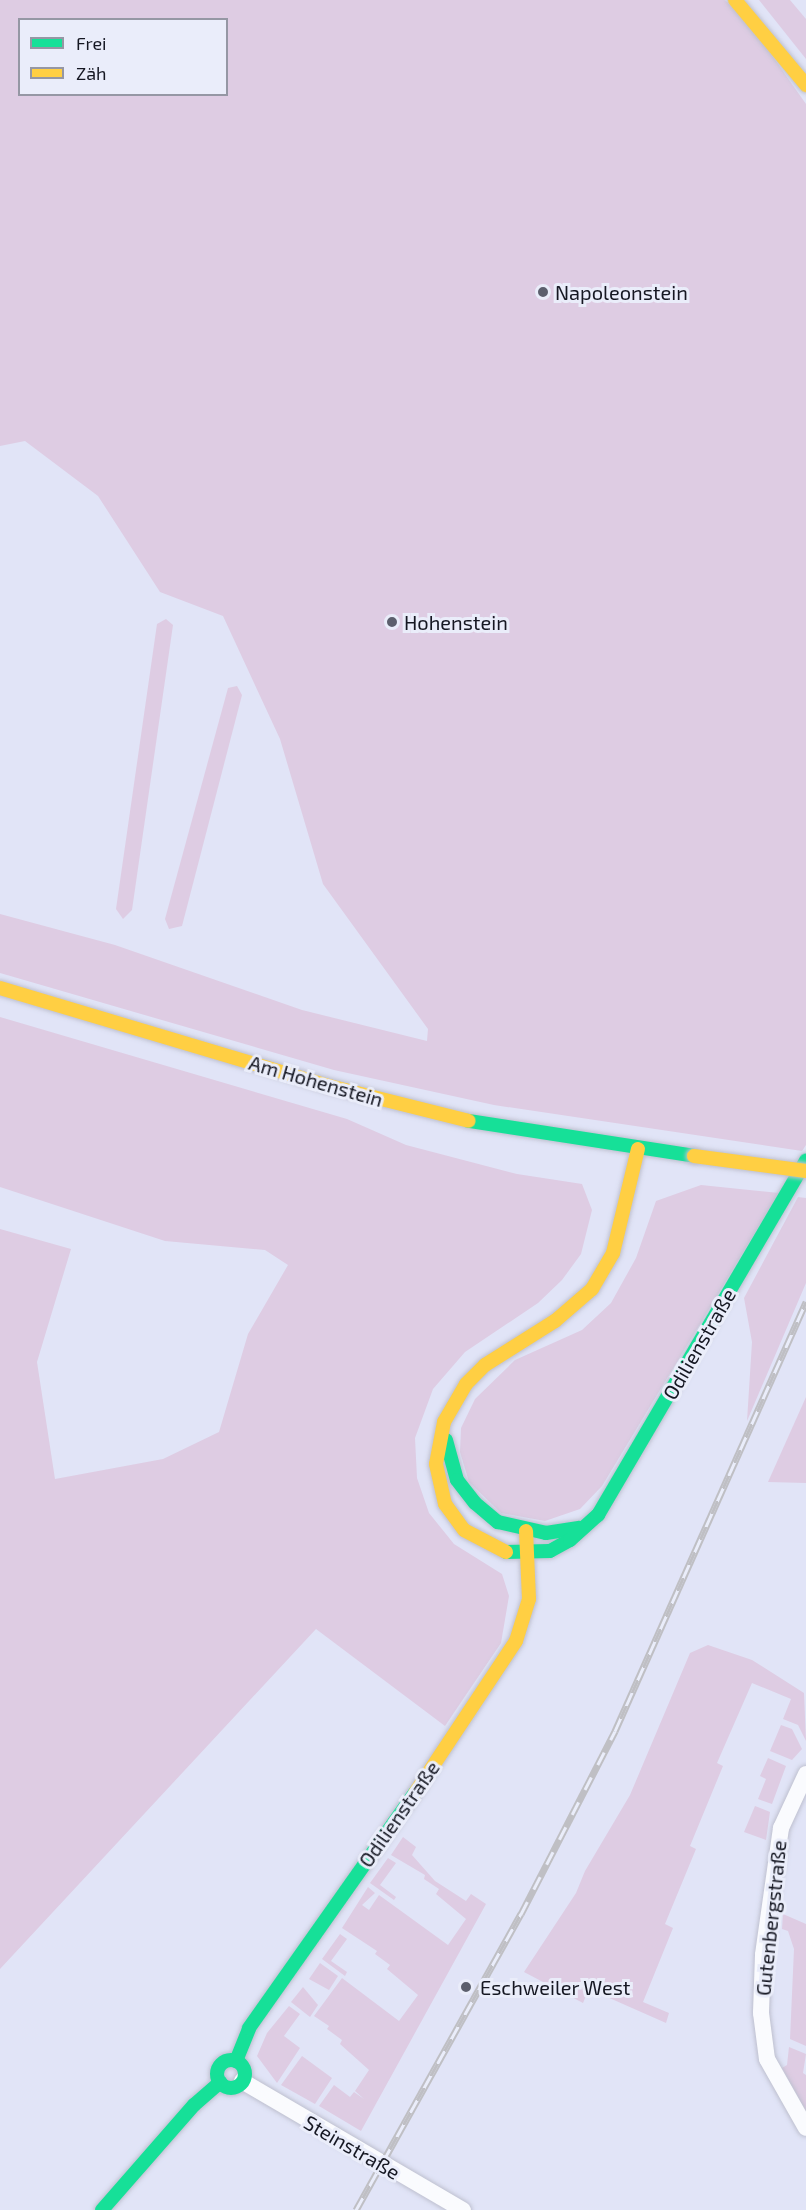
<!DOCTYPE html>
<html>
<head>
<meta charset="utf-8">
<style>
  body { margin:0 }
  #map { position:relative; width:806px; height:2210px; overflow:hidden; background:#e1e4f7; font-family:"Exo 2",sans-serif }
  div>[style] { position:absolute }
  .green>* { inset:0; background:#decce3 }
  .roads { filter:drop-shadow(0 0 2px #bec0cf) drop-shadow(0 0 2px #bec0cf) }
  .street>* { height:16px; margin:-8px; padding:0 8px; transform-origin:8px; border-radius:8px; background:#fafbfe }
  .fast>* { height:14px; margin:-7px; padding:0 7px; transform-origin:7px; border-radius:7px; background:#16e098 }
  .fast>.ring { margin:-7px; padding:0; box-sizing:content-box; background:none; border:14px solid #16e098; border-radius:50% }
  .slow>* { height:14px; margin:-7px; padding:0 7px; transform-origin:7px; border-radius:7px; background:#ffcf43 }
  .rail>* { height:7px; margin-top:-3.5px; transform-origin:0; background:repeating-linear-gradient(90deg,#eaedfa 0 14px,#bfbfc4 0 28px); box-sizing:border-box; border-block:2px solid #bfbfc4 }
  .bridges { filter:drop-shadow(0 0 2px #bec0cf) drop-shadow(0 0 2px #bec0cf) }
  .slow-bridge>* { height:14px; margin:-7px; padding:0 7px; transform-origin:7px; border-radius:7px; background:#ffcf43 }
  .dots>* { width:16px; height:16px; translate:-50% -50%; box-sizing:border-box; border:3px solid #eaedfa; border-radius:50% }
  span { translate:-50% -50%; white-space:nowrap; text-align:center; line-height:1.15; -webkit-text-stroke:6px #eaedfa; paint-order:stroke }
  .poi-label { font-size:20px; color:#151722 }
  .left { translate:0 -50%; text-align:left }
  .street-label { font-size:20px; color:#151722 }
  .legend { position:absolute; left:18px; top:18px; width:210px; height:78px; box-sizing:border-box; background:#eaedfa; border:2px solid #9597a4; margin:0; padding:8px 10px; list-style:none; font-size:18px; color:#151722 }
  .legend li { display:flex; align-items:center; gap:12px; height:30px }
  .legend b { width:30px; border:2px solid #9597a4 }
</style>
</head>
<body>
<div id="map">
  <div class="green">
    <div style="clip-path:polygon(evenodd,0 0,725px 0,754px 30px,806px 104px,806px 1145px,802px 1151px,494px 1105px,334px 1070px,0 973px,0 914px,115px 945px,302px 1010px,427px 1041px,428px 1029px,323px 884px,280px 739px,223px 616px,160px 592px,98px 496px,25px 441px,0 446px,0 0,20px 20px,226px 20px,226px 94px,20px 94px,20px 20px)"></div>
    <div style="clip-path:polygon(759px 0,790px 0,806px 19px,806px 59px)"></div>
    <div style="clip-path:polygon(166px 619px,173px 625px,132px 910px,123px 919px,116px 909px,157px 624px)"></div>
    <div style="clip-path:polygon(237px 686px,242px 695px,182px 926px,169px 929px,165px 919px,228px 688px)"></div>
    <div style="clip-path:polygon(0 1017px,347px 1119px,406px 1145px,517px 1174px,582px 1184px,592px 1210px,581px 1254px,562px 1280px,538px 1303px,465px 1352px,433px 1389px,415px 1438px,417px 1478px,429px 1513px,454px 1544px,502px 1574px,509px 1596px,501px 1643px,445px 1726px,316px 1629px,0 1969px,0 1229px,71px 1249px,37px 1362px,55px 1479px,163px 1459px,219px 1432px,248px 1334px,288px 1265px,265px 1250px,165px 1241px,0 1187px)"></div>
    <div style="clip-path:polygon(701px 1185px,779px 1193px,602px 1486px,580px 1509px,545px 1521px,501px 1513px,469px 1482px,460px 1452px,461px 1428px,475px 1399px,515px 1360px,582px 1330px,611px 1303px,636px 1258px,656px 1201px)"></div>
    <div style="clip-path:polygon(798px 1197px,806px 1198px,806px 1283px,747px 1421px,752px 1342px,744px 1298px)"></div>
    <div style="clip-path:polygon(806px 1397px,806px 1483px,768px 1482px)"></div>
    <div style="clip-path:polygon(708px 1645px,752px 1660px,804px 1693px,806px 1741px,798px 1725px,783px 1719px,791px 1699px,752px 1683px,717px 1763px,723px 1766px,690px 1846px,696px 1849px,665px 1924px,673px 1928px,643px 2002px,669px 2013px,666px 2023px,589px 1989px,583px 2003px,524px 1972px,576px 1893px,585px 1871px,630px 1795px,690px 1653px)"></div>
    <div style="clip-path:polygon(781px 1725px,792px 1729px,802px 1749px,792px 1760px,770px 1751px)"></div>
    <div style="clip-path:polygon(768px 1758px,786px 1766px,772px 1804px,758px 1799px,766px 1779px,760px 1776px)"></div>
    <div style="clip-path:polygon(755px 1806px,770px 1812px,766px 1840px,744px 1832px)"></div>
    <div style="clip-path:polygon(403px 1837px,416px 1847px,412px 1855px,435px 1881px,466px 1901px,471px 1894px,486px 1904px,361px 2131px,319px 2106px,334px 2085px,350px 2097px,354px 2092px,364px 2099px,355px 2091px,369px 2070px,340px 2044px,342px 2040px,327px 2029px,329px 2026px,314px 2016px,342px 1978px,399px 2021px,418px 1995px,387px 1969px,390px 1965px,375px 1954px,377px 1951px,342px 1928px,368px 1887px,375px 1893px,362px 1905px,369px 1910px,379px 1895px,448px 1945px,466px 1919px,436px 1894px,439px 1889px,424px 1879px,425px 1875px,391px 1855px)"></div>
    <div style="clip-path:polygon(388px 1858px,396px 1863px,380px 1885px,396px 1897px,394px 1900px,370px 1883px)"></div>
    <div style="clip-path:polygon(783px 1914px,806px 1924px,806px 2046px,790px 2039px,794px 1949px,788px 1931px,782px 1929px)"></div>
    <div style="clip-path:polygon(340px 1934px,347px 1939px,331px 1961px,347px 1972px,345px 1976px,322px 1959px)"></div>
    <div style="clip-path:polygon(320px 1963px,338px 1976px,329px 1990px,309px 1979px)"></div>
    <div style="clip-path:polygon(303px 1987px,318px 2005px,310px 2017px,291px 2002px)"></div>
    <div style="clip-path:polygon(289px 2006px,300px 2014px,284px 2036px,300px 2048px,277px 2083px,257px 2056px,267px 2033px)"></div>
    <div style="clip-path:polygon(789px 2047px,806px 2054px,803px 2073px,806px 2075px,806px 2111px,782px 2068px,787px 2065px)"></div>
    <div style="clip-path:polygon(302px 2056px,332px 2078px,315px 2104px,281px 2085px)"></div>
  </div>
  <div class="roads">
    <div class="street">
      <div style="left:806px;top:1774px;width:60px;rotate:114.8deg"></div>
      <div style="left:781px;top:1828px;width:128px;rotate:98.1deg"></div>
      <div style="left:763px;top:1955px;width:58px;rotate:92deg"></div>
      <div style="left:761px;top:2013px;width:46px;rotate:82.6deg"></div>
      <div style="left:767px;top:2059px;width:79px;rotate:60.5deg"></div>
      <div style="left:242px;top:2081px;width:256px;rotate:30.3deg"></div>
    </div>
    <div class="fast">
      <div style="left:469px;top:1121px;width:228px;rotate:8.8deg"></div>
      <div style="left:446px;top:1440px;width:41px;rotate:74.6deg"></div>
      <div style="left:457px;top:1480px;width:29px;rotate:52deg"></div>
      <div style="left:475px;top:1503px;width:30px;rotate:40deg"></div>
      <div style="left:498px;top:1522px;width:49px;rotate:12.9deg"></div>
      <div style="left:546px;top:1533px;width:33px;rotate:-9deg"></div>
      <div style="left:506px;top:1552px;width:44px;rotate:-1.3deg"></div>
      <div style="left:550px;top:1551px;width:23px;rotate:-29deg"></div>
      <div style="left:570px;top:1540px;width:38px;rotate:-42deg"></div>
      <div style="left:598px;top:1515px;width:411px;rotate:-59.6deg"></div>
      <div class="ring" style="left:217px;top:2060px;width:14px;height:14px"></div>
      <div style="left:236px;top:2061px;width:35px;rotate:-68deg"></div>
      <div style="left:249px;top:2028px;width:288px;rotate:-54.8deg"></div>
      <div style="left:102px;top:2210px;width:140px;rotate:-48.8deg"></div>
      <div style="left:194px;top:2105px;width:35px;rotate:-41deg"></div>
    </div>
    <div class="slow">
      <div style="left:735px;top:0;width:111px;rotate:50.1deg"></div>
      <div style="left:0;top:988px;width:339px;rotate:16.6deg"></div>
      <div style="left:325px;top:1085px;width:148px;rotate:14deg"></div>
      <div style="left:506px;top:1552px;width:47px;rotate:-152.4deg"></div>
      <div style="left:464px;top:1530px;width:32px;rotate:-126deg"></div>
      <div style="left:445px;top:1504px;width:41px;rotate:-102.7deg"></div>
      <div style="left:436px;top:1464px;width:43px;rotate:-79.2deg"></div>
      <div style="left:444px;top:1422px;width:44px;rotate:-59.9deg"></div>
      <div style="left:466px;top:1384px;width:27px;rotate:-45deg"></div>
      <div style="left:485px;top:1365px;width:83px;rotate:-32.2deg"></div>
      <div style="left:555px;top:1321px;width:49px;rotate:-40.9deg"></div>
      <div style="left:592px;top:1289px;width:42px;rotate:-59.7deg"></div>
      <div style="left:613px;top:1253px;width:107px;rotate:-76.5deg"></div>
      <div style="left:415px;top:1793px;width:182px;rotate:-56.4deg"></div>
      <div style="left:516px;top:1641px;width:44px;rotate:-72.8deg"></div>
      <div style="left:529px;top:1599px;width:68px;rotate:-92.5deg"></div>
    </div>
  </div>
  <div class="rail">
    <div style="left:356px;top:2210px;width:339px;rotate:-60.9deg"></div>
    <div style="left:521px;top:1914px;width:206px;rotate:-62.8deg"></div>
    <div style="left:615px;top:1731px;width:470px;rotate:-66deg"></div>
  </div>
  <div class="bridges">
    <div class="slow-bridge">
      <div style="left:694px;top:1156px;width:113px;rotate:7.6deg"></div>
    </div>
  </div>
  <div class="dots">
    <div style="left:543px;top:292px;background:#5c5f6d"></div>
    <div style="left:392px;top:622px;background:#5c5f6d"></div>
    <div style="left:466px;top:1987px;background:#5c5f6d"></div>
  </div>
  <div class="poi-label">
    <span class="left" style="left:555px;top:292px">Napoleonstein</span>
    <span class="left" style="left:404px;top:622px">Hohenstein</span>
    <span class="left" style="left:480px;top:1987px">Eschweiler West</span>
  </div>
  <div class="street-label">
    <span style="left:316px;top:1081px;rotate:16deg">Am Hohenstein</span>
    <span style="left:699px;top:1344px;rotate:-60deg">Odilienstraße</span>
    <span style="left:399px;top:1814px;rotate:-55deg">Odilienstraße</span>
    <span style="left:771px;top:1918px;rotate:-84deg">Gutenbergstraße</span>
    <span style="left:352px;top:2147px;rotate:30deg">Steinstraße</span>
  </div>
  <ul class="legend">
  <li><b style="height:8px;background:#16e098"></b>Frei</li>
  <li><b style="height:8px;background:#ffcf43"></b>Zäh</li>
  </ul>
</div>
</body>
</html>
